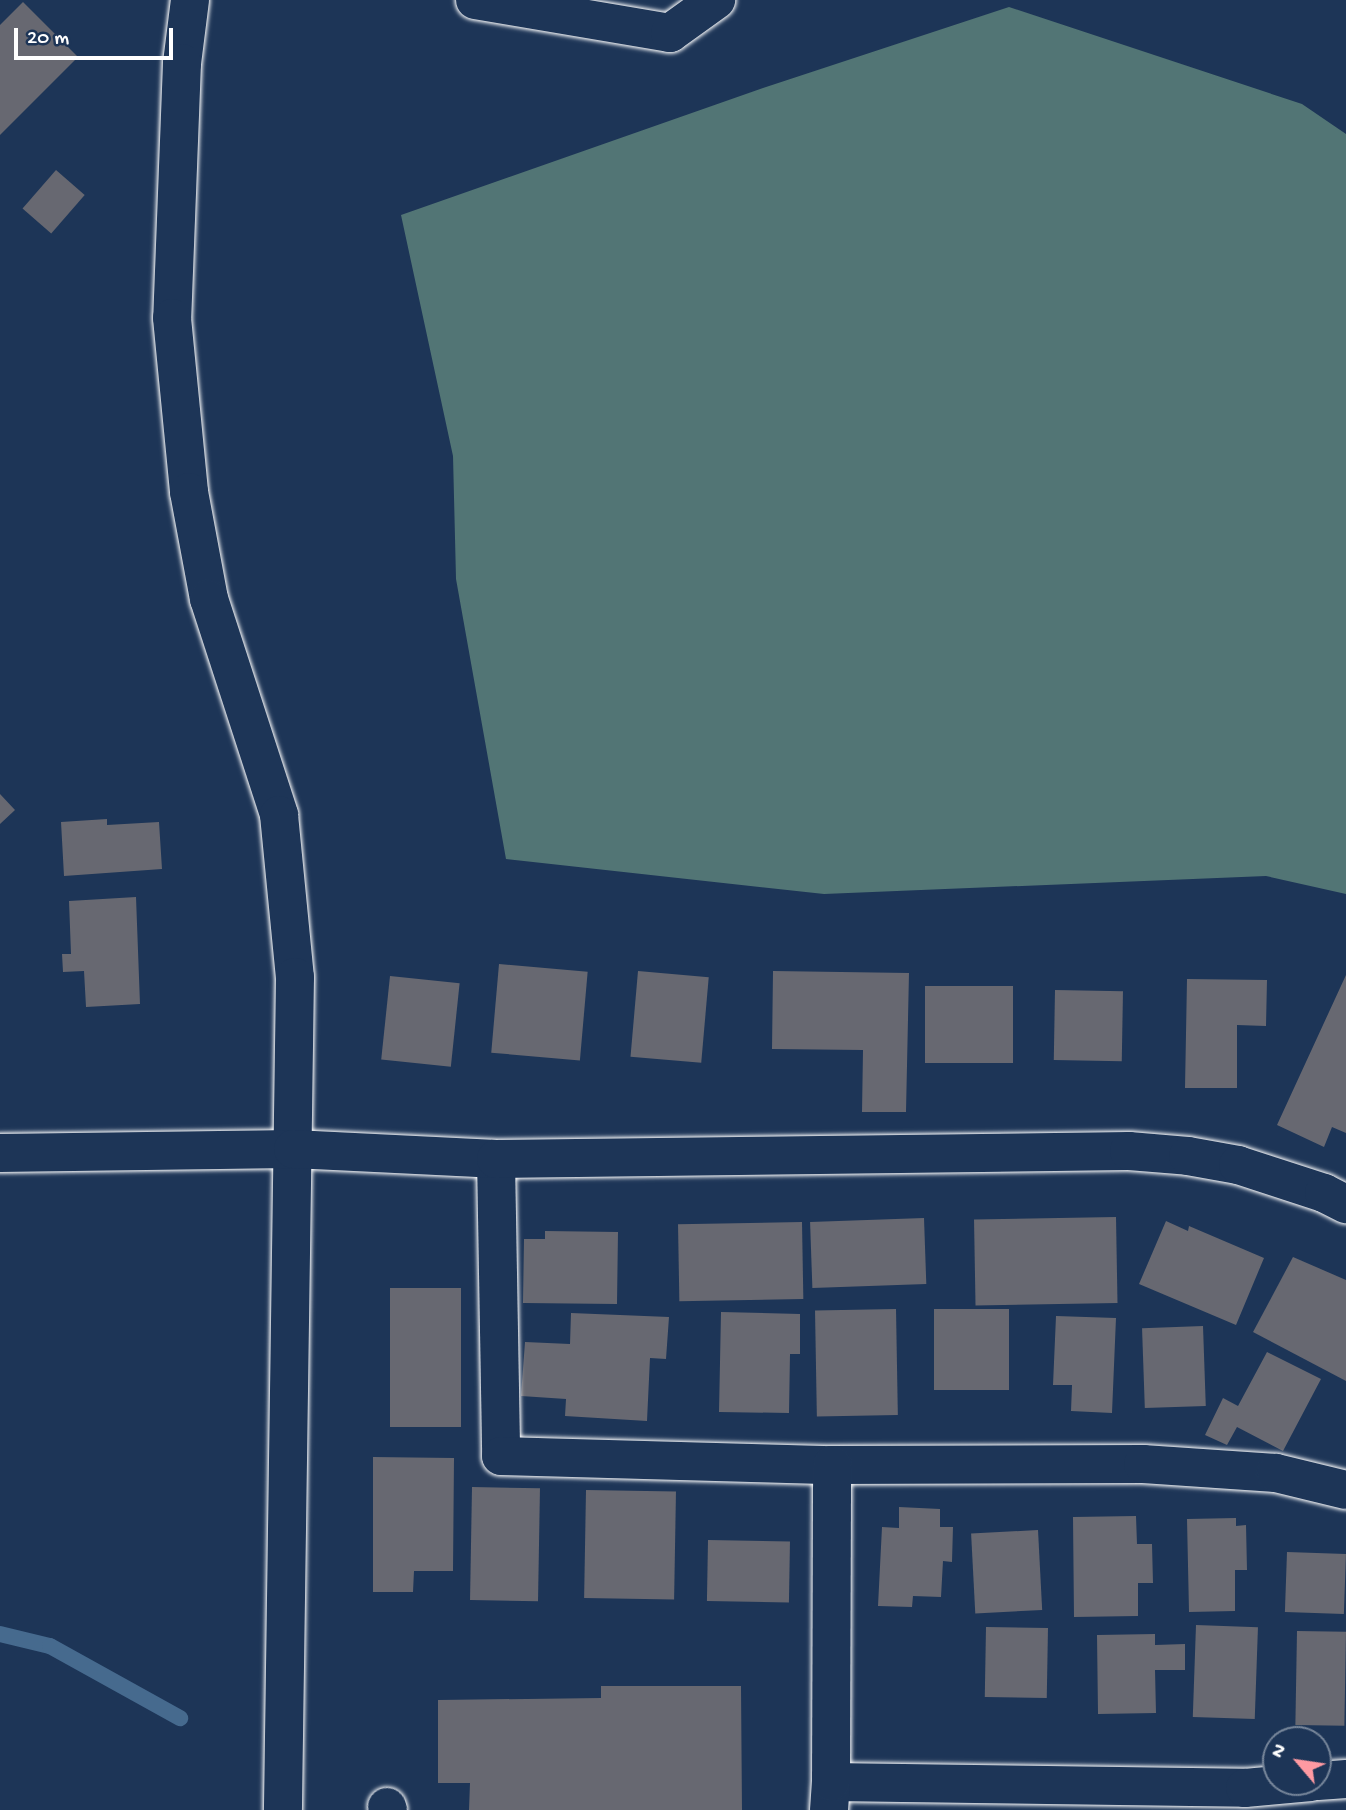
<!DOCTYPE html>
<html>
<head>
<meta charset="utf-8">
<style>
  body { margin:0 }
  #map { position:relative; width:1346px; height:1810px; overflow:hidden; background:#1d3557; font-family:"Gochi Hand",sans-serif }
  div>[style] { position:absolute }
  .green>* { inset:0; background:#527575 }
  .stream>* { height:16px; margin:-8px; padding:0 8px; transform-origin:8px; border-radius:8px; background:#466a8e }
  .building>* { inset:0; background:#676871; transform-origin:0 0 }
  .roads { filter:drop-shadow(0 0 2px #fff) drop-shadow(0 0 2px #fff) }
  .minor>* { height:38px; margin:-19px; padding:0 19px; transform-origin:19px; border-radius:19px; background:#1d3557 }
  .tertiary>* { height:38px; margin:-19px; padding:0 19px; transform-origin:19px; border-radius:19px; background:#1d3557 }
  span { translate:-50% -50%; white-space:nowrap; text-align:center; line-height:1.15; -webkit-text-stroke:6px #1d3557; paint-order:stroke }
  .north { position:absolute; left:1262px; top:1726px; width:70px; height:70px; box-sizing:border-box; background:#1d3557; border:2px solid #77869a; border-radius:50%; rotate:299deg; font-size:19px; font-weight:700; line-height:28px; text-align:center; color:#fff }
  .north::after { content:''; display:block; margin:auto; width:24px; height:32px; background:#ff9aa2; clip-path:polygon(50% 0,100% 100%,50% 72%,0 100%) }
  .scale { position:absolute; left:14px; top:28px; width:159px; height:32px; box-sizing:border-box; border:4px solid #fff; border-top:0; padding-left:9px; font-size:21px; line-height:24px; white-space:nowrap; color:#fff; -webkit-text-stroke:5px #1d3557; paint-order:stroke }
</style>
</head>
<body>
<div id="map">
  <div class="green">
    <div style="clip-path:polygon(1009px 7px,1302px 104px,1346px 134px,1346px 894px,1266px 876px,824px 894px,506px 859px,456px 579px,453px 456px,401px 215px,763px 88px)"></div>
  </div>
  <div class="stream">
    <div style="left:0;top:1634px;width:51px;rotate:13.5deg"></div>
    <div style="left:50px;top:1646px;width:149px;rotate:29deg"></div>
  </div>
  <div class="building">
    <div style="clip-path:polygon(23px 2px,78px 57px,0 135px,0 25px)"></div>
    <div style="left:56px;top:170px;width:38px;height:51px;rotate:41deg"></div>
    <div style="clip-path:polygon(0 794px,15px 810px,0 824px)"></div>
    <div style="clip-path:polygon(107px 819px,107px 825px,159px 822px,162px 869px,64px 876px,61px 822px)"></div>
    <div style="clip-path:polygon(136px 897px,140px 1004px,86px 1007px,84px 971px,63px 972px,62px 954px,71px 954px,69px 901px)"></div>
    <div style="left:499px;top:964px;width:89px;height:89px;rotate:5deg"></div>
    <div style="left:638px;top:971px;width:71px;height:86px;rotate:5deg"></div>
    <div style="clip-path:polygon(773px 971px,909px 973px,906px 1112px,862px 1112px,863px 1050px,772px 1049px)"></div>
    <div style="clip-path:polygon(1346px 975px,1346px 1133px,1332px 1127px,1324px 1147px,1277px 1125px)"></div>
    <div style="left:390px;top:976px;width:70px;height:84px;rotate:6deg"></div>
    <div style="clip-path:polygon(1187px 979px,1267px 980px,1266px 1026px,1237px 1025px,1237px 1088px,1185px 1088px)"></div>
    <div style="left:925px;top:986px;width:88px;height:77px"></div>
    <div style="left:1055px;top:990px;width:68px;height:70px;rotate:1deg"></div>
    <div style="left:1116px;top:1217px;width:86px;height:142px;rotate:89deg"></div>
    <div style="left:924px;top:1218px;width:66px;height:114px;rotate:88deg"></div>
    <div style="clip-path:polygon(1166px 1221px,1188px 1231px,1189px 1226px,1264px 1258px,1236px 1325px,1139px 1284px)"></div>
    <div style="left:802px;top:1222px;width:77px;height:124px;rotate:89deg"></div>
    <div style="clip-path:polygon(545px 1231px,618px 1232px,617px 1304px,523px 1303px,524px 1239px,545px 1239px)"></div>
    <div style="clip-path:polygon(1293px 1257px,1346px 1280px,1346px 1381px,1253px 1332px)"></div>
    <div style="left:390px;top:1288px;width:71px;height:139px"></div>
    <div style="left:896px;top:1309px;width:106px;height:81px;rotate:89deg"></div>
    <div style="left:934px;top:1309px;width:75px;height:81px"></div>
    <div style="clip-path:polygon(721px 1312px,800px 1314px,800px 1354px,790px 1354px,789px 1413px,719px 1412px)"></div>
    <div style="clip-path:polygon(571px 1313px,669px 1317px,666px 1359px,650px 1358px,647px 1421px,565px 1416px,566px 1399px,521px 1396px,525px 1342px,570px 1344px)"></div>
    <div style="clip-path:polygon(1056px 1316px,1116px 1318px,1112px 1413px,1071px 1411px,1072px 1385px,1053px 1385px)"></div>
    <div style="left:1203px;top:1326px;width:80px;height:61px;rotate:88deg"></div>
    <div style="clip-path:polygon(1267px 1352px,1321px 1379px,1283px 1451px,1237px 1427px,1227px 1445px,1205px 1435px,1223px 1398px,1238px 1406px)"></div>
    <div style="clip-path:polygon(373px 1457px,454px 1458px,453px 1571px,414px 1571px,413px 1592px,373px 1592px)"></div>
    <div style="left:472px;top:1487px;width:68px;height:113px;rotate:1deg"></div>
    <div style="left:586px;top:1490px;width:90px;height:108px;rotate:1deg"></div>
    <div style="clip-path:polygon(899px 1507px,940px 1509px,940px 1527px,953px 1527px,952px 1562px,943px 1561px,941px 1597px,913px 1596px,912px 1607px,878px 1606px,882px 1527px,899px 1528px)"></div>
    <div style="clip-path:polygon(1136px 1516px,1137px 1544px,1152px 1544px,1153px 1583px,1138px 1583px,1138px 1616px,1074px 1617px,1073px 1517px)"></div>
    <div style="clip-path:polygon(1236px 1518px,1236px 1526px,1246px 1525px,1247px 1570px,1235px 1570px,1235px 1611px,1189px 1612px,1187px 1519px)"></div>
    <div style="left:1038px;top:1530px;width:80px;height:67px;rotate:87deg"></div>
    <div style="left:708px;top:1540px;width:82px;height:61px;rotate:1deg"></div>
    <div style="left:1287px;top:1552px;width:59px;height:60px;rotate:2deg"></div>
    <div style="left:1196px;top:1625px;width:62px;height:92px;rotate:2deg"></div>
    <div style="left:986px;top:1627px;width:62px;height:70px;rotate:1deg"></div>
    <div style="left:1297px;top:1631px;width:49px;height:94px;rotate:1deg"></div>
    <div style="clip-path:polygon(1155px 1634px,1155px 1645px,1185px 1644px,1185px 1670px,1155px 1670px,1156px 1713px,1098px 1714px,1097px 1635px)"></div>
    <div style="clip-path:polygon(601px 1686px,741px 1686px,742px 1810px,469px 1810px,470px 1783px,438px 1783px,438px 1700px,601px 1698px)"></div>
  </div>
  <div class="roads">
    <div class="minor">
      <div style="left:475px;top:0;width:198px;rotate:9.6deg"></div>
      <div style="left:670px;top:33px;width:57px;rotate:-35.7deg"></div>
      <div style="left:496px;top:1159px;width:297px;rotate:89deg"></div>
      <div style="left:501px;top:1456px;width:331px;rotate:1.6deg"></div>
      <div style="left:832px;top:1465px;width:311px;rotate:-0.2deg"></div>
      <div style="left:1143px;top:1464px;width:133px;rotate:3.9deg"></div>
      <div style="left:1276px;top:1473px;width:72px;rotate:13.7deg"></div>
      <div style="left:1318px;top:1781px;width:28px;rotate:-4deg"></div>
      <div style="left:831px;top:1782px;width:414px;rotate:0.8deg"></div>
      <div style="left:1245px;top:1788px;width:66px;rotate:-5.2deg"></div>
      <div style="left:387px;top:1807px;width:3px;rotate:72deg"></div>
      <div style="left:829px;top:1810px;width:28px;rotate:-86deg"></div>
      <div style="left:831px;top:1782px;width:317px;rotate:-89.8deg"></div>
    </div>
    <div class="tertiary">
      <div style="left:190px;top:0;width:64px;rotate:97.2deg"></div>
      <div style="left:182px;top:63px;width:255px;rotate:92.2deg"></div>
      <div style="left:172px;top:318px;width:175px;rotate:84.4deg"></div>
      <div style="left:189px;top:492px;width:109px;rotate:79.4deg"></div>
      <div style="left:209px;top:599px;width:227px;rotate:72deg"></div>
      <div style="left:279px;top:815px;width:163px;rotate:84.4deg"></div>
      <div style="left:295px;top:977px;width:833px;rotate:90.83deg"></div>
      <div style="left:0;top:1153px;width:293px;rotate:-0.8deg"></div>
      <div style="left:293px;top:1149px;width:203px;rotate:2.8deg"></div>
      <div style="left:496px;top:1159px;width:633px;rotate:-0.72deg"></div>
      <div style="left:1129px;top:1151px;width:59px;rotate:4.8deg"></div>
      <div style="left:1188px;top:1156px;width:51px;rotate:10.2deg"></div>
      <div style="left:1238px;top:1165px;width:90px;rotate:18deg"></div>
      <div style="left:1324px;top:1193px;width:25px;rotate:27deg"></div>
    </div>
  </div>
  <div class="north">N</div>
  <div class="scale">20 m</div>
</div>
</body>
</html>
